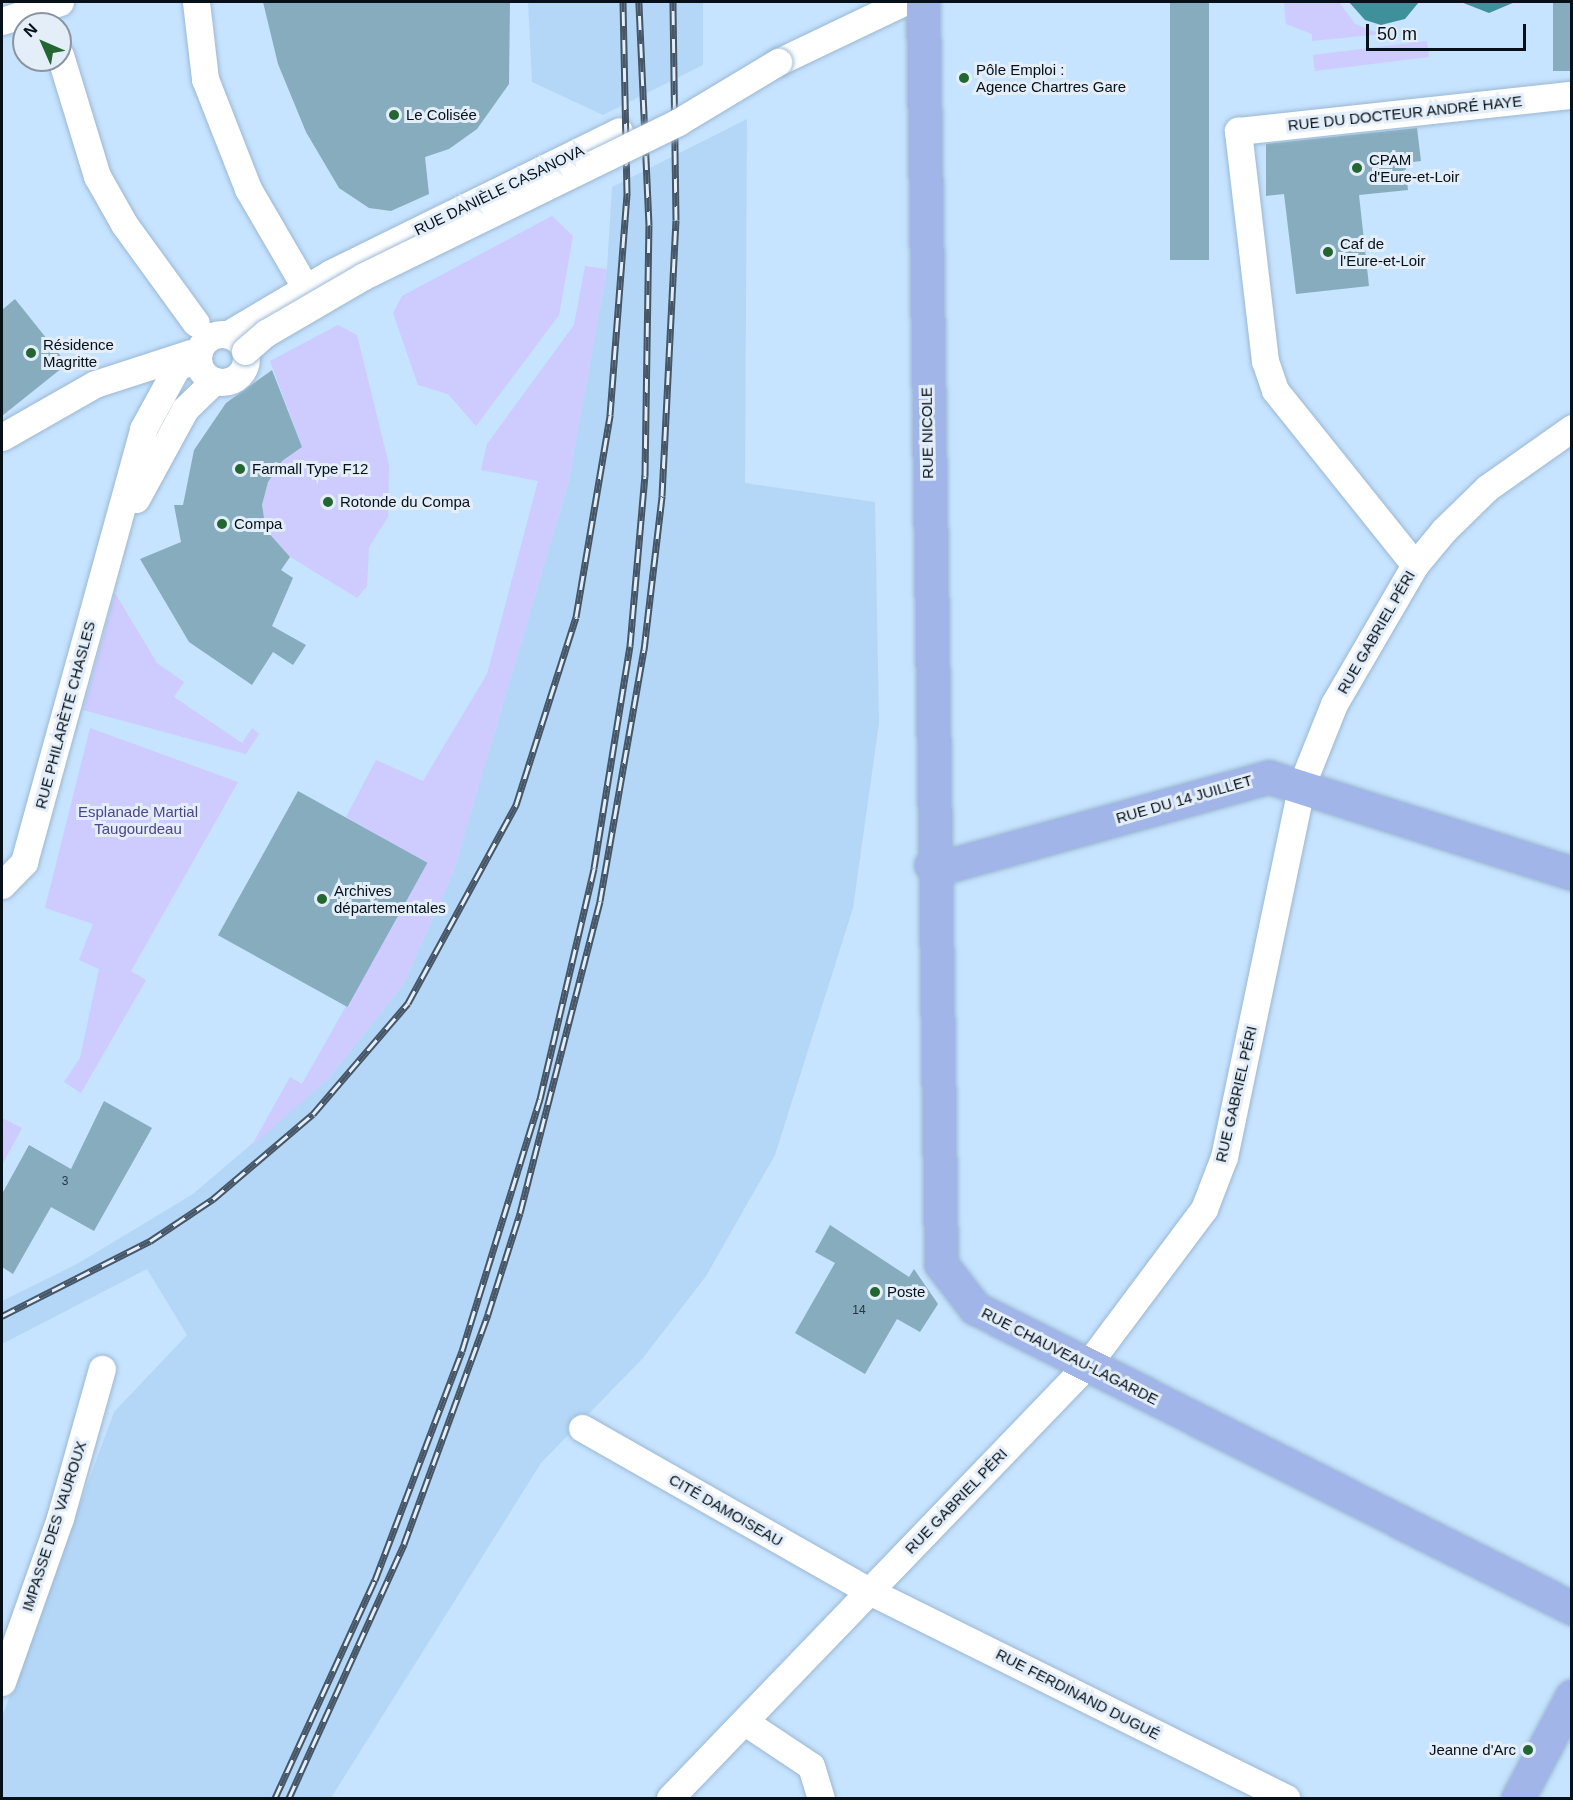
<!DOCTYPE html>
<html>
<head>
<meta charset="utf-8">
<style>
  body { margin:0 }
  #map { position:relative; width:1573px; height:1800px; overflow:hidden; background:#c6e3ff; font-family:Arial,sans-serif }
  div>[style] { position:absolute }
  .built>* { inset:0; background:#b4d7f7 }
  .green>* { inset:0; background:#cdcbff; transform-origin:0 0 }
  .water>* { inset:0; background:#3e909b }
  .building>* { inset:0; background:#86acbe; transform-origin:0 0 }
  .roads { filter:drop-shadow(0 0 2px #9cb8d2) drop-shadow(0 0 2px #9cb8d2) }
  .minor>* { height:27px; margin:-13.5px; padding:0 13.5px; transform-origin:13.5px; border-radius:13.5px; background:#fff }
  .minor>.ring { margin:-13.5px; padding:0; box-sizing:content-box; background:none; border:27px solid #fff; border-radius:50% }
  .major>* { height:33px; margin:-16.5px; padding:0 16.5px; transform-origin:16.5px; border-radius:16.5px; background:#a1b5e9 }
  .rail>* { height:7px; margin-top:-3.5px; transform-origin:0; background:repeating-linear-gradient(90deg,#e3eef9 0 14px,#465666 0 28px); box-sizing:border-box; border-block:2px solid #465666 }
  .bridges { filter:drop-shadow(0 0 2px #9cb8d2) drop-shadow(0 0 2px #9cb8d2) }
  .minor-bridge>* { height:27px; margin:-13.5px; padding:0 13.5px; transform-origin:13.5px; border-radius:13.5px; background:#fff }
  .dots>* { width:16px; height:16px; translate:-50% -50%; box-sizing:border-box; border:3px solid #e3eef9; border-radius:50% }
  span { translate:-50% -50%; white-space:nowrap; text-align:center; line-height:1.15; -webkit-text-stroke:6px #e3eef9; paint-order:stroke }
  .number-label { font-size:12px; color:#263742 }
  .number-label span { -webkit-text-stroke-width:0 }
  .poi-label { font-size:15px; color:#061019 }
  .left { translate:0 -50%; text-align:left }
  .right { translate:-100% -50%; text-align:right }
  .street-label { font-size:15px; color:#061019 }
  .park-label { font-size:15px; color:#4f458a }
  .frame { position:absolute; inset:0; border:3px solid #061019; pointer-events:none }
  .north { position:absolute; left:12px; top:12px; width:60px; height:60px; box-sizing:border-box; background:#e3eef9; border:2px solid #8b959f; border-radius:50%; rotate:315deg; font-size:16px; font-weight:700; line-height:24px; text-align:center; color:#061019 }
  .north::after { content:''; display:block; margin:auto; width:21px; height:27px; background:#236631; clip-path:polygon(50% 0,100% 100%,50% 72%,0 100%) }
  .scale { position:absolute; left:1366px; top:24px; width:160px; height:27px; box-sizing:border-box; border:3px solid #061019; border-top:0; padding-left:8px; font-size:18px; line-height:21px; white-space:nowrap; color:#061019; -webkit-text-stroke:4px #e3eef9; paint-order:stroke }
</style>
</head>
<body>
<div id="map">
  <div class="built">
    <div style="clip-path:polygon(528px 2px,703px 2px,703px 65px,603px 115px,532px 82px)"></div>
    <div style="clip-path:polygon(747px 119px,745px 483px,875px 502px,879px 723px,853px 908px,775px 1155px,706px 1276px,643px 1358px,541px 1463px,331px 1798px,2px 1798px,2px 1717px,114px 1412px,187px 1335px,147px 1269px,2px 1344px,2px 1301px,77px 1264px,193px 1194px,328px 1079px,403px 985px,453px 873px,568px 484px,607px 269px,612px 187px)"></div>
  </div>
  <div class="green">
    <div style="clip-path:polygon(1284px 2px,1339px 2px,1355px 24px,1381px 34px,1312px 41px,1312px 34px,1286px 24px)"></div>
    <div style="left:1427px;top:41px;width:16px;height:115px;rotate:83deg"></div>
    <div style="clip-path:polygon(552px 216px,573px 236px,559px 315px,476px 426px,448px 394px,418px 385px,393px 313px,402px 296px)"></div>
    <div style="clip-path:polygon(585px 266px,607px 269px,568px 484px,453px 873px,403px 985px,328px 1079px,251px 1147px,290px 1077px,302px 1084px,427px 863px,346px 817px,376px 760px,423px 781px,487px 674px,538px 481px,481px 470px,487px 444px,574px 325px)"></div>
    <div style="clip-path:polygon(338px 325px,357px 335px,389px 465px,388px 517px,369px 547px,367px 586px,357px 598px,279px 550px,266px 530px,262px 505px,268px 482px,282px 461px,302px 447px,270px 361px)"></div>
    <div style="clip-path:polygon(115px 593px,157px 663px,184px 682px,174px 697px,242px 743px,252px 728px,259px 734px,246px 754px,83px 710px)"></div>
    <div style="clip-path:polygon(90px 728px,238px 782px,131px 971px,146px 980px,81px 1093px,64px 1082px,80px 1058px,99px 969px,79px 960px,93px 924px,45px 908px)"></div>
    <div style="clip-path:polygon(2px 1118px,22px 1128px,2px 1165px)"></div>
  </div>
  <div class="water">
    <div style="clip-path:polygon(1349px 2px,1419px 2px,1405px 19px,1381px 25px,1365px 20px)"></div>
    <div style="clip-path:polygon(1461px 2px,1515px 2px,1489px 13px)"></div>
  </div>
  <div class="building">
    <div style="clip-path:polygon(263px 2px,510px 2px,509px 84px,477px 129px,449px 149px,425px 157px,429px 194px,391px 211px,369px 208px,339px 188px,306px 132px,278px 64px)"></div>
    <div style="left:1170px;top:2px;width:39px;height:258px"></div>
    <div style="left:1553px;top:2px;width:19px;height:69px"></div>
    <div style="clip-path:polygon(1417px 128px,1421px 161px,1405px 163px,1408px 190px,1359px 195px,1369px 286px,1296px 294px,1284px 194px,1266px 196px,1266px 144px)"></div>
    <div style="clip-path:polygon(15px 299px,67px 364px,2px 416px,2px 310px)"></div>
    <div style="clip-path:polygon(272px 370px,302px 447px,282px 461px,268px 482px,262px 505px,266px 530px,290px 557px,281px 570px,293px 578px,272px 626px,306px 645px,293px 665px,273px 652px,252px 685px,189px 642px,140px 559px,181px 542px,174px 505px,183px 505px,194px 450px,226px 403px)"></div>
    <div style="left:298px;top:791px;width:148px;height:165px;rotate:29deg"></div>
    <div style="clip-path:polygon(104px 1101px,152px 1128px,94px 1231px,51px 1207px,13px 1274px,2px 1267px,2px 1194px,29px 1145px,71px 1169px)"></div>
    <div style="clip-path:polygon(830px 1225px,909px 1277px,914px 1269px,938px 1304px,920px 1332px,897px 1319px,865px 1374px,795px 1333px,835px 1263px,815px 1252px)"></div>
  </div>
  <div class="roads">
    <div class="minor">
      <div style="left:196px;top:2px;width:78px;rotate:83.3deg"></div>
      <div style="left:205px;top:79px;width:118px;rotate:68.6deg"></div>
      <div style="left:248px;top:189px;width:113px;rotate:59.8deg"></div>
      <div style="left:2px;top:21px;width:61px;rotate:-18.1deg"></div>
      <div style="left:60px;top:55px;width:127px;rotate:73deg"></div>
      <div style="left:97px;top:176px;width:55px;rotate:60.6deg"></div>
      <div style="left:124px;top:224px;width:122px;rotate:54deg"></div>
      <div style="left:778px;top:62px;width:140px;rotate:-25.5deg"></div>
      <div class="ring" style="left:198px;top:334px;width:21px;height:21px"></div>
      <div style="left:228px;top:334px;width:120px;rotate:-30.6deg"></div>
      <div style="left:331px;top:273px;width:321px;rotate:-26.2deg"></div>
      <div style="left:2px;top:437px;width:107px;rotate:-29.7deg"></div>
      <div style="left:95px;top:384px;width:101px;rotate:-17.9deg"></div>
      <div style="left:136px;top:499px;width:102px;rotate:-61.4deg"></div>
      <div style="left:185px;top:409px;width:40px;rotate:-44deg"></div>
      <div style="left:1415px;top:565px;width:224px;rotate:-128.7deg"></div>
      <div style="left:1275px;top:390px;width:31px;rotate:-109deg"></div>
      <div style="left:1265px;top:361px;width:232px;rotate:-96.7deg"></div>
      <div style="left:1238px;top:131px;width:336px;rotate:-6.2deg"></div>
      <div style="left:2px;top:885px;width:32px;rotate:-46deg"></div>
      <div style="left:24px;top:862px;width:449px;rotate:-74.6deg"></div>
      <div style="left:143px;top:429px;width:71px;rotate:-61.3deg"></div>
      <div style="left:177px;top:367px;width:23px;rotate:-23deg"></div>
      <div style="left:582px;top:1428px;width:330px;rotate:29.6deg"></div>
      <div style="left:869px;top:1591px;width:466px;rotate:26.4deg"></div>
      <div style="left:2px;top:1682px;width:174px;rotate:-70.5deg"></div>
      <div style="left:60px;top:1518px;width:155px;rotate:-74.3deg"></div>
      <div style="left:745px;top:1722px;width:79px;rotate:33.7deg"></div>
      <div style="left:811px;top:1766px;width:34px;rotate:73deg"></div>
      <div style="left:670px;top:1798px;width:603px;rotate:-46.08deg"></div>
      <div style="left:1088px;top:1364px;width:194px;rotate:-53.2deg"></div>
      <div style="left:1204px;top:1209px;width:56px;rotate:-69deg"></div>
      <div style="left:1224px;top:1157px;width:381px;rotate:-78.2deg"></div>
      <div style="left:1302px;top:784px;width:86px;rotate:-68.2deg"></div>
      <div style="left:1334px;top:704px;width:161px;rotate:-59.8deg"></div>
      <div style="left:1415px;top:565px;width:45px;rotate:-50.4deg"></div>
      <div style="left:1444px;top:530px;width:60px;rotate:-44.3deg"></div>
      <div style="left:1487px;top:488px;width:104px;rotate:-35.2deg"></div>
    </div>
    <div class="major">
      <div style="left:923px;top:2px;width:1262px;rotate:89.18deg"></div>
      <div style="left:941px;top:1264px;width:56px;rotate:52.3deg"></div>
      <div style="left:975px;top:1308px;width:668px;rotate:26.68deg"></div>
      <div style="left:931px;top:865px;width:20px"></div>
      <div style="left:951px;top:865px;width:330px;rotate:-15.5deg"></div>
      <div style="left:1269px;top:777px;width:318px;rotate:17.6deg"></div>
      <div style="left:1518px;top:1798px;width:115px;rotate:-62.1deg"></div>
    </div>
  </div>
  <div class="rail">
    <div style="left:2px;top:1316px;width:166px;rotate:-26.9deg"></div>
    <div style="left:150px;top:1241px;width:76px;rotate:-33.7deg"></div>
    <div style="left:213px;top:1199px;width:131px;rotate:-40.4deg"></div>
    <div style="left:313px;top:1114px;width:146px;rotate:-49.4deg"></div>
    <div style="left:408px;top:1003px;width:226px;rotate:-61.4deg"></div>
    <div style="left:516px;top:805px;width:197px;rotate:-72.3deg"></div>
    <div style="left:576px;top:617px;width:205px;rotate:-80.4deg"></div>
    <div style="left:610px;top:415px;width:223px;rotate:-85.6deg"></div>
    <div style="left:627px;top:193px;width:191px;rotate:-91.2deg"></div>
    <div style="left:275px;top:1798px;width:240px;rotate:-65.4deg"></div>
    <div style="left:375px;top:1580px;width:245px;rotate:-69.2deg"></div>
    <div style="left:462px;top:1351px;width:264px;rotate:-72.8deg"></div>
    <div style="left:540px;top:1099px;width:237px;rotate:-76.8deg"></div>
    <div style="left:594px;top:868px;width:225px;rotate:-80.8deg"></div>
    <div style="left:630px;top:646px;width:171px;rotate:-85deg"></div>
    <div style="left:645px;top:476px;width:251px;rotate:-89.1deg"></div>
    <div style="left:649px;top:225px;width:223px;rotate:-92.6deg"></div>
    <div style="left:289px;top:1798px;width:279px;rotate:-65.6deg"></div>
    <div style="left:404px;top:1544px;width:245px;rotate:-69.9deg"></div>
    <div style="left:488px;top:1314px;width:106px;rotate:-72.4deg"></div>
    <div style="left:520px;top:1213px;width:322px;rotate:-75.6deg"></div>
    <div style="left:600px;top:901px;width:255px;rotate:-80.1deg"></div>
    <div style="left:644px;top:650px;width:155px;rotate:-83.3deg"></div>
    <div style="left:662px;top:496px;width:276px;rotate:-87.1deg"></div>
    <div style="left:676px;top:220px;width:218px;rotate:-90.8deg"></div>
  </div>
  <div class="bridges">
    <div class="minor-bridge">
      <div style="left:245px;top:351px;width:28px;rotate:-41deg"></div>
      <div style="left:266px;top:333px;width:113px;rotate:-30.2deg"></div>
      <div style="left:364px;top:276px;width:350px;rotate:-26.1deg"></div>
      <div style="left:678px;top:122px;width:117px;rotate:-31deg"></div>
    </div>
  </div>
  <div class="dots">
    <div style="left:964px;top:78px;background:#236631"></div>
    <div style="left:394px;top:115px;background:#236631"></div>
    <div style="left:1357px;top:168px;background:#236631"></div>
    <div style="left:1328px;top:252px;background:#236631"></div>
    <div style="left:31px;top:353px;background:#236631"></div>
    <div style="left:240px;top:469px;background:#236631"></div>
    <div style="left:328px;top:502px;background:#236631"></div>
    <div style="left:222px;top:524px;background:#236631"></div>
    <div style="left:322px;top:899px;background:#236631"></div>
    <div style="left:875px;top:1292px;background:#236631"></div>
    <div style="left:1528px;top:1750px;background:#236631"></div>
  </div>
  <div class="number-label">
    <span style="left:65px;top:1182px">3</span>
    <span style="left:859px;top:1311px">14</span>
  </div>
  <div class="poi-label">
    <span class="left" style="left:976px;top:78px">Pôle Emploi :<br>Agence Chartres Gare</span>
    <span class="left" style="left:406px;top:115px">Le Colisée</span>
    <span class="left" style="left:1369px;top:168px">CPAM<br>d'Eure-et-Loir</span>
    <span class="left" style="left:1340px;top:252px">Caf de<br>l'Eure-et-Loir</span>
    <span class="left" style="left:43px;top:353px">Résidence<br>Magritte</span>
    <span class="left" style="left:252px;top:469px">Farmall Type F12</span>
    <span class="left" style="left:340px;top:502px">Rotonde du Compa</span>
    <span class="left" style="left:234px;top:524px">Compa</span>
    <span class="left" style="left:334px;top:899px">Archives<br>départementales</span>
    <span class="left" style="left:887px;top:1292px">Poste</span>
    <span class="right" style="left:1516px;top:1750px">Jeanne d'Arc</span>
  </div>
  <div class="street-label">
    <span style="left:1405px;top:113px;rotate:-6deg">RUE DU DOCTEUR ANDRÉ HAYE</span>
    <span style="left:499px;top:190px;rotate:-26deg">RUE DANIÈLE CASANOVA</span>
    <span style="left:927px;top:433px;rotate:-91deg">RUE NICOLE</span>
    <span style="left:1376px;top:632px;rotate:-60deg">RUE GABRIEL PÉRI</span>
    <span style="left:65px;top:715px;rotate:-75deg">RUE PHILARÈTE CHASLES</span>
    <span style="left:1184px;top:799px;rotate:-16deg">RUE DU 14 JUILLET</span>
    <span style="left:1236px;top:1094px;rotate:-77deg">RUE GABRIEL PÉRI</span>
    <span style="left:1070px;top:1356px;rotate:27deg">RUE CHAUVEAU-LAGARDE</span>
    <span style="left:956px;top:1501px;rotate:-46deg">RUE GABRIEL PÉRI</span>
    <span style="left:726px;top:1510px;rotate:30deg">CITÉ DAMOISEAU</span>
    <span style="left:54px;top:1526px;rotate:-72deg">IMPASSE DES VAUROUX</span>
    <span style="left:1078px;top:1694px;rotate:27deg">RUE FERDINAND DUGUÉ</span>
  </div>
  <div class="park-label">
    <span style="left:138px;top:820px">Esplanade Martial<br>Taugourdeau</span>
  </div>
  <div class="frame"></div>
  <div class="north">N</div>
  <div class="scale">50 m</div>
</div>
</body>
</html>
